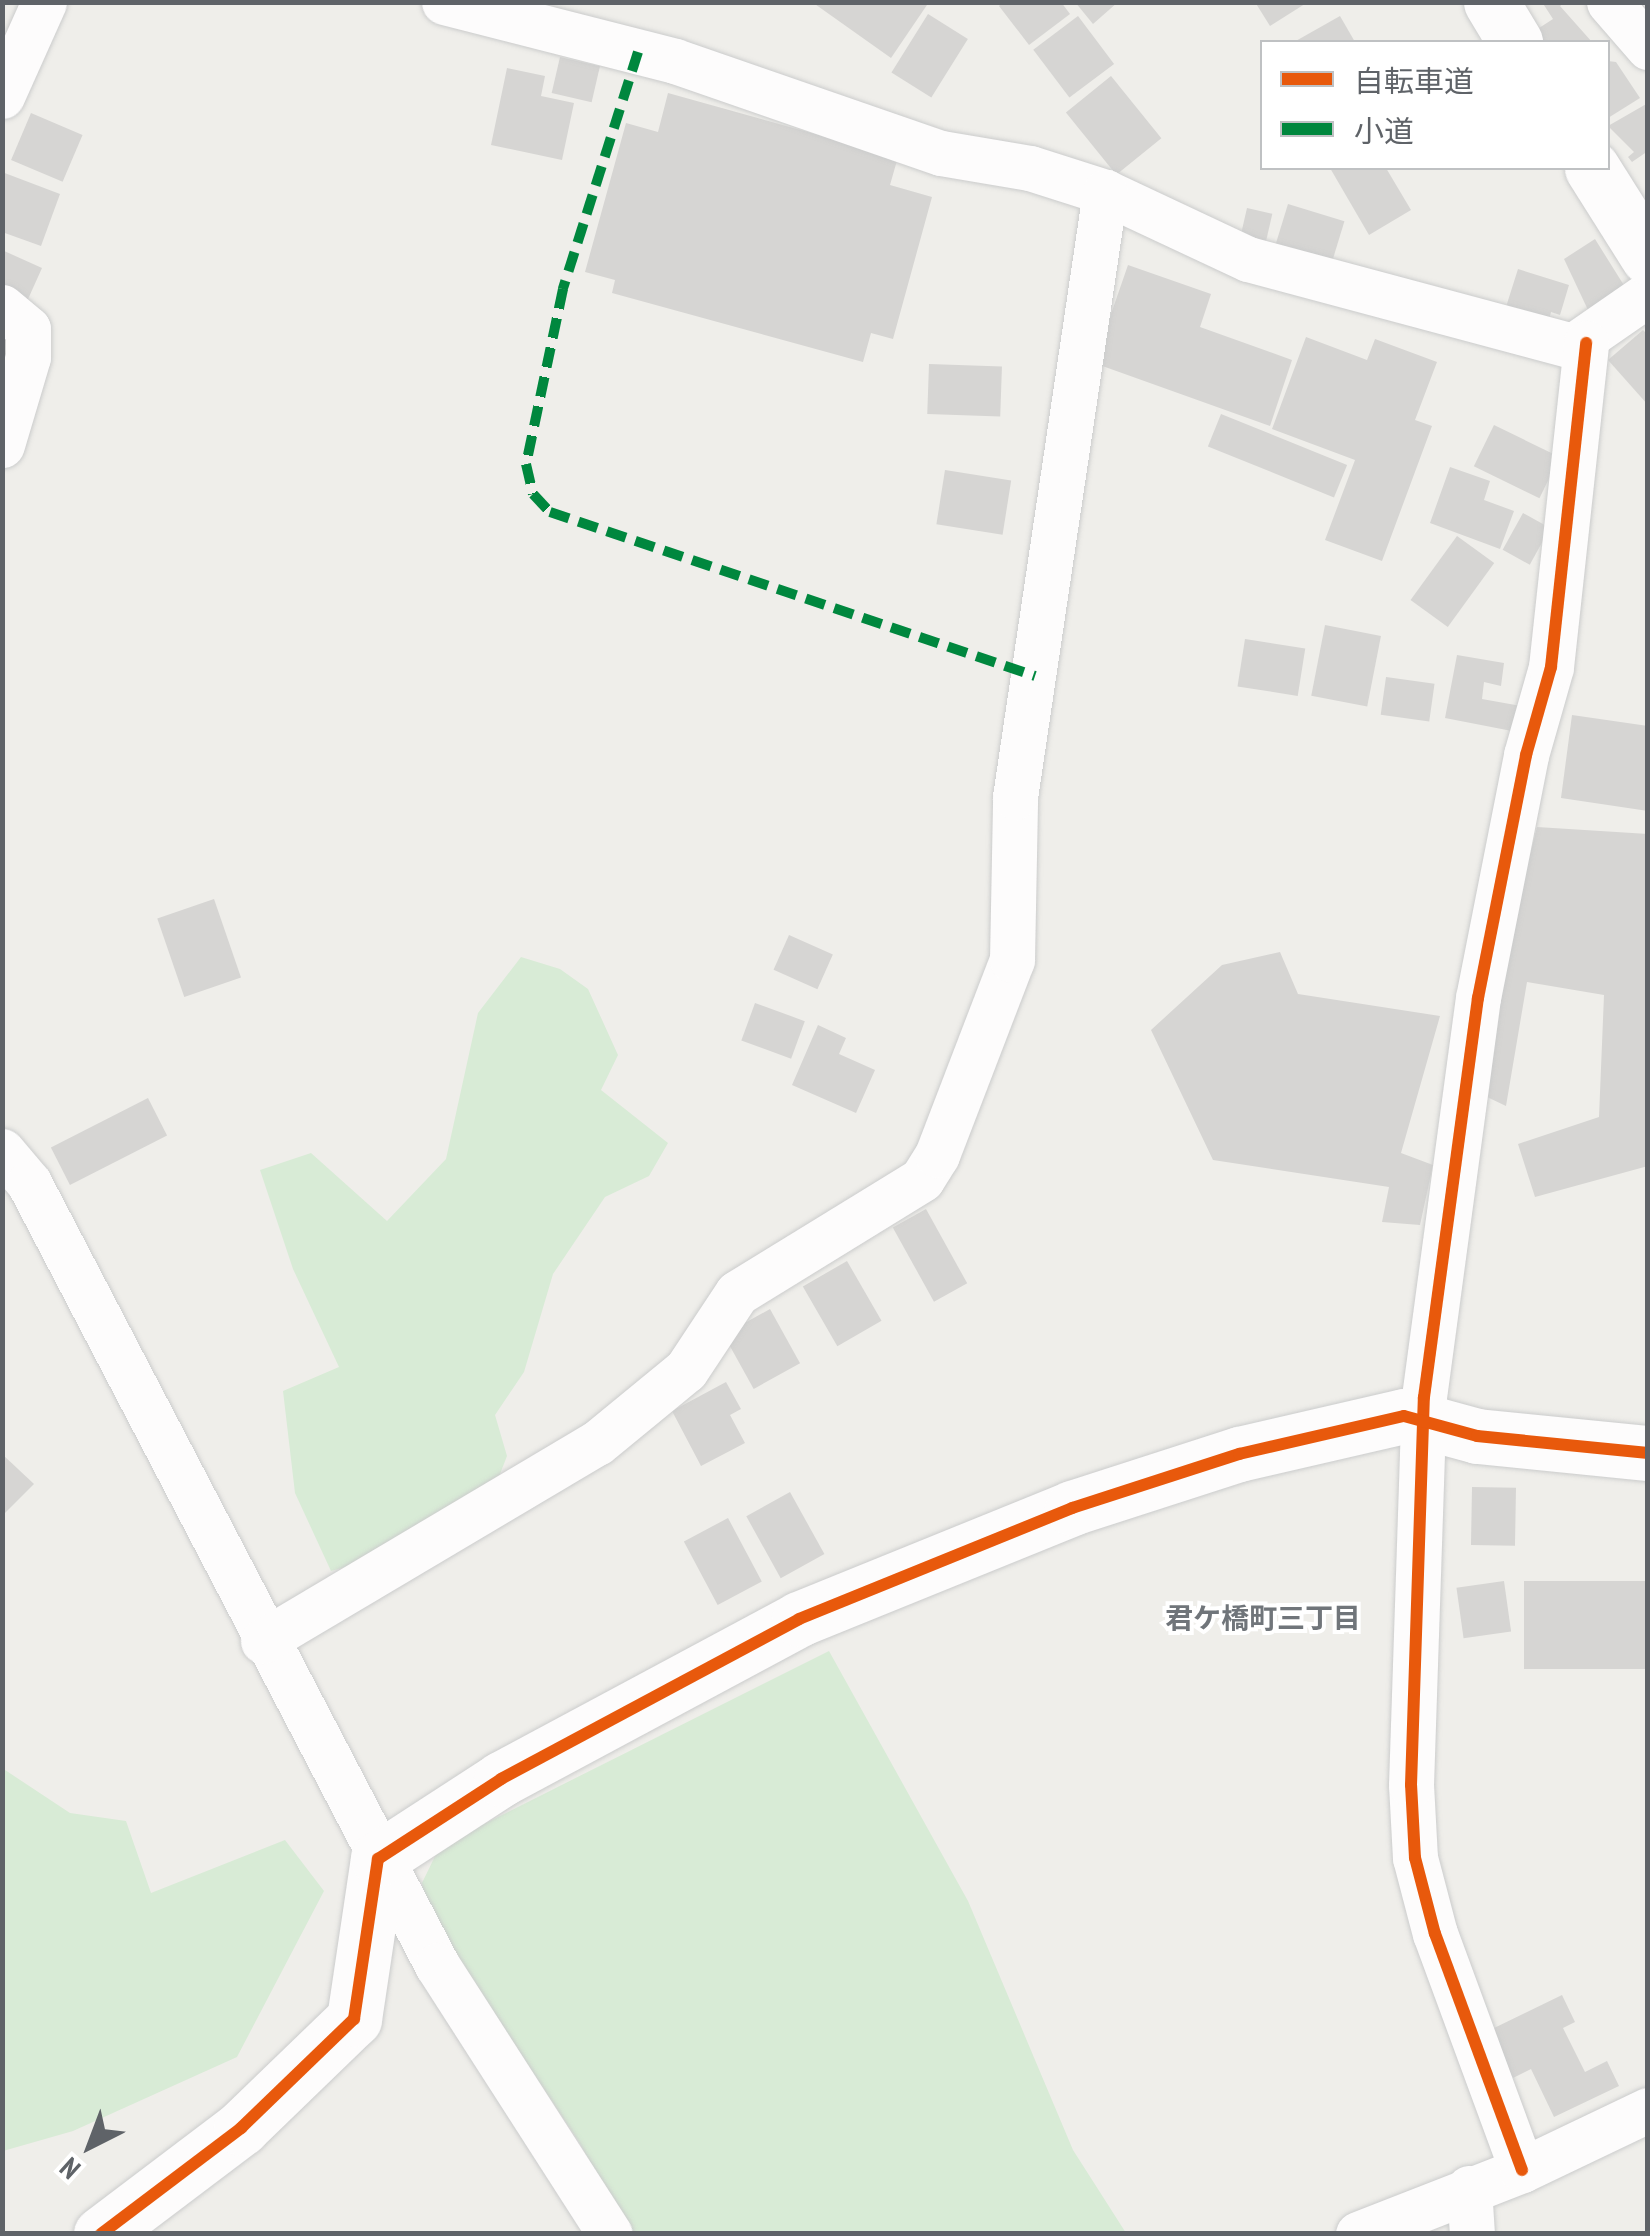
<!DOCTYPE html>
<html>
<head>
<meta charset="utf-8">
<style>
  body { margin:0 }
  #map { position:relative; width:1650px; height:2236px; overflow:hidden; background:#efeeea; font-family:"PT Sans Narrow","Noto Sans JP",sans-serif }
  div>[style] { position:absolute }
  .green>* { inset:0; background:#d8ebd6 }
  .building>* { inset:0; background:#d6d5d3; transform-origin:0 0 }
  .roads { filter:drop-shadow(0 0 2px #cbcccc) drop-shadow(0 0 2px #cbcccc) }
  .street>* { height:45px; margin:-22.5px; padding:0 22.5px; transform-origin:22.5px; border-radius:22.5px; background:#fdfcfc }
  .secondary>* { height:55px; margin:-27.5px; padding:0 27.5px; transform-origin:27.5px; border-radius:27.5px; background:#fdfcfc }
  .quiet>* { height:10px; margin-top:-5px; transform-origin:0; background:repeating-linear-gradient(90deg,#00873e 0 20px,transparent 0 30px) }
  .cycleway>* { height:12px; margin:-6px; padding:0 6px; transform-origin:6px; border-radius:6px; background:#e8590c }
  span { translate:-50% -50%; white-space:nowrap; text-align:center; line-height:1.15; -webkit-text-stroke:8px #fff; paint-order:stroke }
  .neighbourhood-label { font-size:28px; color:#70757a; font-weight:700 }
  .frame { position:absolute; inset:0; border:5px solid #5f6368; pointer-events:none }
  .legend { position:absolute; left:1260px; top:40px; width:350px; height:130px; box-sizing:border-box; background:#fff; border:2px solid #bfc1c3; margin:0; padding:12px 18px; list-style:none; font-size:30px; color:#5f6368 }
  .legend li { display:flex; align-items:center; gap:20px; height:50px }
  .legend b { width:50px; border:2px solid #bfc1c3 }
  .north { position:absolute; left:40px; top:2096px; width:100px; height:100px; -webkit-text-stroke:8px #fff; paint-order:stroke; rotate:222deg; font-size:28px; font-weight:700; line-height:40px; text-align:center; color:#5f6368 }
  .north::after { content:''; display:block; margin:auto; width:35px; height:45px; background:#5f6368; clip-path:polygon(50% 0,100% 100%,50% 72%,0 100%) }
</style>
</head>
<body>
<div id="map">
  <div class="green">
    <div style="clip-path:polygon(521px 957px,560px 969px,588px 989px,618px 1055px,601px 1090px,668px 1143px,649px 1176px,605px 1197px,553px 1274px,524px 1372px,495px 1415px,507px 1456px,495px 1487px,364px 1562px,331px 1571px,295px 1493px,283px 1391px,339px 1367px,293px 1269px,260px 1170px,311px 1153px,387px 1221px,446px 1159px,478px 1013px)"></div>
    <div style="clip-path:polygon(829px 1651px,968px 1901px,1073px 2150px,1126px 2233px,629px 2233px,579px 2142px,426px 1911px,422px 1883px,440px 1846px)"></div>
    <div style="clip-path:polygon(2px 1768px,70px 1813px,126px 1821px,151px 1893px,285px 1840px,324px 1891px,237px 2057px,73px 2131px,3px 2151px)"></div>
  </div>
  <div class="building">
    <div style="clip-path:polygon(812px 2px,929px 2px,891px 58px)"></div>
    <div style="clip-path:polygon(1003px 2px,1061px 2px,1070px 14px,1029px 45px,999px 6px)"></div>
    <div style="clip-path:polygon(1075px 2px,1118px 2px,1093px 24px)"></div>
    <div style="clip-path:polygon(1255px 2px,1308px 2px,1270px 26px)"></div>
    <div style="clip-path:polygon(1542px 2px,1565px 2px,1560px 6px,1592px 42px,1544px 42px,1536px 30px,1553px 19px)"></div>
    <div style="left:928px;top:14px;width:47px;height:69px;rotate:32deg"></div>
    <div style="left:1078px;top:16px;width:60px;height:56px;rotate:53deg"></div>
    <div style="clip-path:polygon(1340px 16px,1355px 42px,1294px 42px)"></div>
    <div style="left:560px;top:57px;width:41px;height:37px;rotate:13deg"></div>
    <div style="clip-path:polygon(1608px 61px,1616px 62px,1640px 98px,1608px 118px)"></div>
    <div style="clip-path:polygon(507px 68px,545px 76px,541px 96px,574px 103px,562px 160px,491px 145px)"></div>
    <div style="left:1111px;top:76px;width:80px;height:58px;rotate:51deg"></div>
    <div style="clip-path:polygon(668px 93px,898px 157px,890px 185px,932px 197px,893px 339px,871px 333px,863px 362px,612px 293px,615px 280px,585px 272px,626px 123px,658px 132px)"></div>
    <div style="clip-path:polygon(1648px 103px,1648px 151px,1632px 162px,1628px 157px,1634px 152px,1608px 126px)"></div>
    <div style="left:31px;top:113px;width:56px;height:51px;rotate:23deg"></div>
    <div style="clip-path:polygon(1330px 168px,1386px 168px,1411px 210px,1369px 235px)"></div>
    <div style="clip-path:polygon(2px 172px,60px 194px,41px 246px,2px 232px)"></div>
    <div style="left:1288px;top:204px;width:59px;height:44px;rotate:17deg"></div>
    <div style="left:1247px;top:208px;width:26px;height:32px;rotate:13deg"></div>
    <div style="clip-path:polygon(1595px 239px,1625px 287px,1588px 310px,1564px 259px)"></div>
    <div style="clip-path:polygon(2px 250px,42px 268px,24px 308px,2px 298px)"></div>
    <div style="clip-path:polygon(1128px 265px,1211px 294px,1200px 327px,1292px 360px,1270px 426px,1094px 363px)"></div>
    <div style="clip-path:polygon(1518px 269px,1569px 285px,1560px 315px,1551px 312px,1548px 323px,1505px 310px)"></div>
    <div style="clip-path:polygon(1643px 330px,1648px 335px,1648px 405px,1608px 360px)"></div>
    <div style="clip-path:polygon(1306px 337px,1367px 360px,1375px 339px,1437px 362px,1415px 420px,1432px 426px,1382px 561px,1325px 540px,1355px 460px,1272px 429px)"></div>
    <div style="left:929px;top:364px;width:73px;height:50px;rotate:2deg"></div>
    <div style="left:1221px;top:414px;width:136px;height:35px;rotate:22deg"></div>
    <div style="left:1494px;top:425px;width:73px;height:46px;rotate:26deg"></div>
    <div style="clip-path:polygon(1450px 467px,1490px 481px,1484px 500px,1514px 511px,1500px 549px,1430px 523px)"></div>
    <div style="left:945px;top:470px;width:67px;height:55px;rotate:9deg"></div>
    <div style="left:1523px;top:513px;width:31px;height:42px;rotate:29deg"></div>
    <div style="left:1457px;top:536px;width:46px;height:79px;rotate:36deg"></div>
    <div style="left:1325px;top:625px;width:57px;height:72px;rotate:11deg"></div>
    <div style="left:1245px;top:639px;width:61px;height:48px;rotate:9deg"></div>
    <div style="clip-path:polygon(1457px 655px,1504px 663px,1501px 686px,1484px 682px,1482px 699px,1521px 706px,1517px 732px,1445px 718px)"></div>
    <div style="left:1386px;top:677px;width:49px;height:38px;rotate:8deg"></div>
    <div style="clip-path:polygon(1572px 715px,1648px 726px,1648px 811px,1561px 798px)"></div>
    <div style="clip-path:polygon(1537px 827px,1648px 834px,1648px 1166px,1535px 1197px,1518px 1144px,1599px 1117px,1604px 995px,1527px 982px,1506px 1106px,1485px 1096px,1501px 971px)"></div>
    <div style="left:214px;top:899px;width:83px;height:60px;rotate:71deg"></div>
    <div style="left:789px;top:935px;width:48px;height:38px;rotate:24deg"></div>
    <div style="clip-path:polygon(1280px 952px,1298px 994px,1440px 1016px,1401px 1153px,1433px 1165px,1420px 1225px,1382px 1222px,1389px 1187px,1213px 1160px,1151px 1030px,1222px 965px)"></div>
    <div style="left:755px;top:1003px;width:53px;height:40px;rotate:20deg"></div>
    <div style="clip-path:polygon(818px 1025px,846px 1038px,839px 1054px,875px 1070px,856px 1113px,792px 1085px)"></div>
    <div style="left:148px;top:1098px;width:42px;height:109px;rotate:63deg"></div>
    <div style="left:926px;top:1209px;width:85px;height:38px;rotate:61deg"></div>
    <div style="left:847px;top:1261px;width:69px;height:51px;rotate:60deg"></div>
    <div style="left:770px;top:1309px;width:62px;height:53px;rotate:61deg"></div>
    <div style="clip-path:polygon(726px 1382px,741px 1409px,730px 1415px,745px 1443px,701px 1466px,672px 1411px)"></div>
    <div style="clip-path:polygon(2px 1454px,34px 1484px,2px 1516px)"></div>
    <div style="left:1472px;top:1487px;width:44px;height:58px;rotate:1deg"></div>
    <div style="left:790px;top:1492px;width:71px;height:50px;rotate:61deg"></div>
    <div style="left:728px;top:1518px;width:72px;height:50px;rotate:62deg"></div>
    <div style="left:1504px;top:1581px;width:51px;height:48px;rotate:82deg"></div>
    <div style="left:1648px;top:1581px;width:88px;height:124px;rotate:90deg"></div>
    <div style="clip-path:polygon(1562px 1995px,1575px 2022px,1563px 2028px,1585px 2072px,1607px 2061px,1619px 2086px,1554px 2117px,1531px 2069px,1513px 2078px,1490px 2030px)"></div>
  </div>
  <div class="roads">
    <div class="street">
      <div style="left:444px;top:2px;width:238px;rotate:14.3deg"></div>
      <div style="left:675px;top:61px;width:281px;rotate:19.1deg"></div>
      <div style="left:941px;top:153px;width:90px;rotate:9.6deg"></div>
      <div style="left:1030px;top:168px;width:79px;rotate:17.7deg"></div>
      <div style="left:1105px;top:192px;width:158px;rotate:25.1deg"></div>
      <div style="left:1248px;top:259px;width:336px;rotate:15deg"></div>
      <div style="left:1573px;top:346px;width:91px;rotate:-34.7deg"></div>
      <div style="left:1609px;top:2px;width:60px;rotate:49.1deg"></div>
      <div style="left:2px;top:96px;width:103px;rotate:-65.9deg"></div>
      <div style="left:2px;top:307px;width:34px;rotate:40deg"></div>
      <div style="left:28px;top:329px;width:28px;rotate:90deg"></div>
      <div style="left:28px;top:357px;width:92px;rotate:106.5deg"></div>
      <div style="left:2px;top:1151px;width:42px;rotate:49.8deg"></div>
      <div style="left:29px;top:1183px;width:882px;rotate:62.45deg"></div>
      <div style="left:437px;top:1965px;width:320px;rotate:57.3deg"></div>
      <div style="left:263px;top:1641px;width:388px;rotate:-30.7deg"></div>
      <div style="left:597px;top:1443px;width:115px;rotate:-39.4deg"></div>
      <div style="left:686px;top:1370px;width:92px;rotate:-56.5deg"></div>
      <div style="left:737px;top:1293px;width:217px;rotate:-31.6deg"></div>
      <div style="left:922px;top:1179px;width:28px;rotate:-58deg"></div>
      <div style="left:937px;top:1155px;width:209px;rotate:-69deg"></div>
      <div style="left:1012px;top:960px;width:163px;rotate:-88.9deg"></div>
      <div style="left:1015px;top:797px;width:612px;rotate:-81.54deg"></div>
      <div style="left:1522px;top:2170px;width:252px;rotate:-110.2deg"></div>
      <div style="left:1435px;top:1934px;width:79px;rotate:-104.7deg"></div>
      <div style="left:1415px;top:1858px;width:73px;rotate:-93.1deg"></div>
      <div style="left:1411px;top:1785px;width:388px;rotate:-88.1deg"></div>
      <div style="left:1424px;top:1397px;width:403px;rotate:-82.3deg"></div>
      <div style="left:1478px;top:998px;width:248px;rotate:-78.8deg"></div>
      <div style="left:1526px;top:755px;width:91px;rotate:-74.1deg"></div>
      <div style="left:1551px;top:667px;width:326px;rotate:-83.8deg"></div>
      <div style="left:1469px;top:2188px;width:46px;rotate:86.3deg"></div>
      <div style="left:1358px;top:2234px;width:176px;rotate:-21.3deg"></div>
      <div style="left:1522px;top:2170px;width:140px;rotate:-25.5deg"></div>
    </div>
    <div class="secondary">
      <div style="left:1491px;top:2px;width:47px;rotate:59deg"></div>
      <div style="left:1592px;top:168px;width:105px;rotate:57.8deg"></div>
      <div style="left:101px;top:2234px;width:176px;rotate:-37.1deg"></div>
      <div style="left:241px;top:2128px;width:157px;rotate:-44deg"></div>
      <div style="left:354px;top:2019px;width:162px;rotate:-81.5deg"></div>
      <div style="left:378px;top:1859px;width:147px;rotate:-33deg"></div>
      <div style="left:501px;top:1779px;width:338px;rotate:-28.2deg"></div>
      <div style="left:799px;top:1619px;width:295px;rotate:-22.1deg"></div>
      <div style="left:1072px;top:1508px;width:176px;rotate:-17.9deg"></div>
      <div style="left:1239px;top:1454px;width:169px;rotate:-13deg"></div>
      <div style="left:1404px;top:1416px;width:76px;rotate:15.3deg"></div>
      <div style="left:1477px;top:1436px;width:172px;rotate:5.7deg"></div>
    </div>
  </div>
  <div class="quiet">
    <div style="left:638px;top:52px;width:249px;rotate:107.6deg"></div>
    <div style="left:563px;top:289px;width:179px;rotate:101.9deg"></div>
    <div style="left:526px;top:464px;width:31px;rotate:77deg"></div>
    <div style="left:533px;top:494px;width:25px;rotate:47deg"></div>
    <div style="left:550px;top:512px;width:512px;rotate:18.68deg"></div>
  </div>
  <div class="cycleway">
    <div style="left:1522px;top:2170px;width:252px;rotate:-110.2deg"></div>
    <div style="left:1435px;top:1934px;width:79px;rotate:-104.7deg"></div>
    <div style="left:1415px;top:1858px;width:73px;rotate:-93.1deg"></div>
    <div style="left:1411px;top:1785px;width:388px;rotate:-88.1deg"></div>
    <div style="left:1424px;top:1397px;width:403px;rotate:-82.3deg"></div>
    <div style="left:1478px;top:998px;width:248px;rotate:-78.8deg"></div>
    <div style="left:1526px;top:755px;width:91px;rotate:-74.1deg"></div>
    <div style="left:1551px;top:667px;width:326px;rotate:-83.8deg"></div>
    <div style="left:101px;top:2234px;width:176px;rotate:-37.1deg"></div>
    <div style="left:241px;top:2128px;width:157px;rotate:-44deg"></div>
    <div style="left:354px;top:2019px;width:162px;rotate:-81.5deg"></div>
    <div style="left:378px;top:1859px;width:147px;rotate:-33deg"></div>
    <div style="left:501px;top:1779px;width:338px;rotate:-28.2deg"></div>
    <div style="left:799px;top:1619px;width:295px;rotate:-22.1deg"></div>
    <div style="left:1072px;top:1508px;width:176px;rotate:-17.9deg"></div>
    <div style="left:1239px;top:1454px;width:169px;rotate:-13deg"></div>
    <div style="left:1404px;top:1416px;width:76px;rotate:15.3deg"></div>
    <div style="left:1477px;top:1436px;width:172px;rotate:5.7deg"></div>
  </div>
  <div class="neighbourhood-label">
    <span style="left:1263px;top:1618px">君ケ橋町三丁目</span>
  </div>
  <div class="frame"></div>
  <ul class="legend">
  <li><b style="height:12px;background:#e8590c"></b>自転車道</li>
  <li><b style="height:12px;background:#00873e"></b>小道</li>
  </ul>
  <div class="north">N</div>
</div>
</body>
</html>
